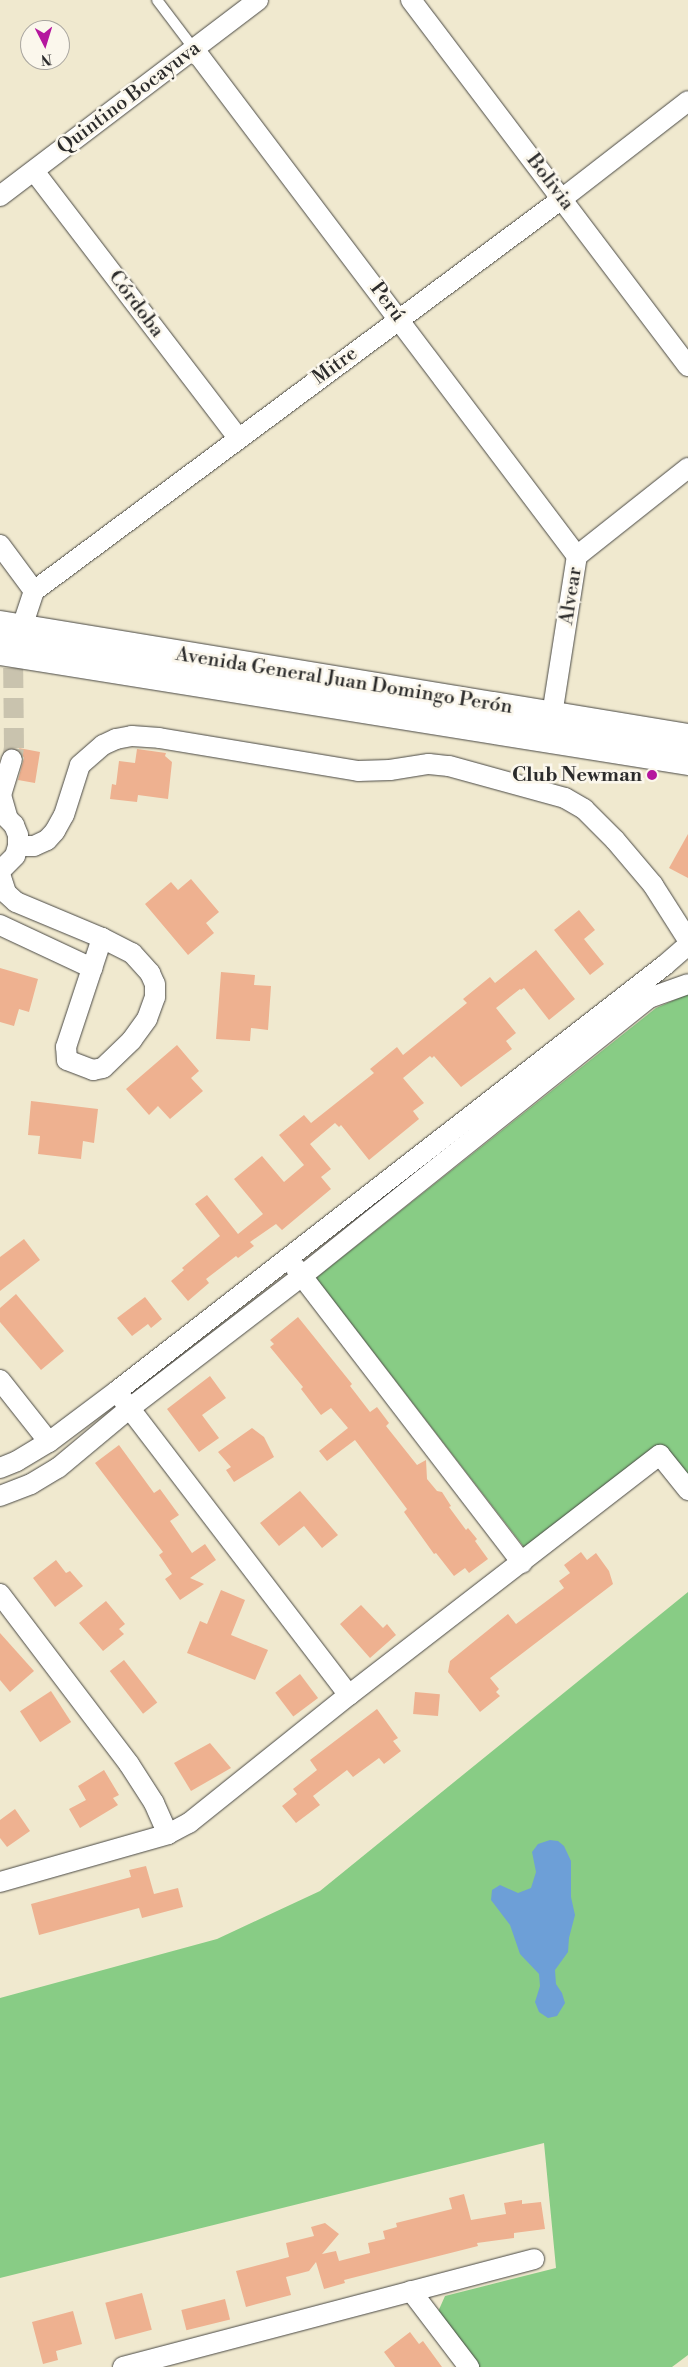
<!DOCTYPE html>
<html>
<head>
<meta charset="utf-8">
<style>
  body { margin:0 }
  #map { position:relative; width:688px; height:2367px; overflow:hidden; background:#f0e9cf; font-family:"Libre Bodoni",serif }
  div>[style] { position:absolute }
  .green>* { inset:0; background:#88cc85 }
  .water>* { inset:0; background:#6d9fd7 }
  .building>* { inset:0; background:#eeb190; transform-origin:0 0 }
  .minor-tunnel>* { height:20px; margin-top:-10px; transform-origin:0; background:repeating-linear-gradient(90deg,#c9c3ae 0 20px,transparent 0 30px) }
  .roads { filter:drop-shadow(0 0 1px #494844) drop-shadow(0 0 1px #494844) }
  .service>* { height:10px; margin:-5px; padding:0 5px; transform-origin:5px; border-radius:5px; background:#fff }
  .minor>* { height:20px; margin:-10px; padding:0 10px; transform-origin:10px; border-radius:10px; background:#fff }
  .secondary>* { height:28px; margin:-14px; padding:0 14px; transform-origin:14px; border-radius:14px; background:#fff }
  .dots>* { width:14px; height:14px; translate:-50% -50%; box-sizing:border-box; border:2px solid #fbf7ec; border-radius:50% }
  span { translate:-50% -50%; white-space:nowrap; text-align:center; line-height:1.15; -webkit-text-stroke:5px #fbf7ec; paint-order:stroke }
  .street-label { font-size:20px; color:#2b2b2b }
  .poi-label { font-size:20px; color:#2b2b2b; font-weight:700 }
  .right { translate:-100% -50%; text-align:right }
  .north { position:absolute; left:20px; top:20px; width:50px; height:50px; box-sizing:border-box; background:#fbf7ec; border:1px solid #a8a59f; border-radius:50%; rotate:175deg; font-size:14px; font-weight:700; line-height:20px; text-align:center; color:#2b2b2b }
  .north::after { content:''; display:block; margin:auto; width:18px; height:22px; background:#b5179e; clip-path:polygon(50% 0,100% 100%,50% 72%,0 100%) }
</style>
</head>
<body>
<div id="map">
  <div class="green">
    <div style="clip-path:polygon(688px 994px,688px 1479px,661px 1446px,527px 1551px,316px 1278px,656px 1008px)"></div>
    <div style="clip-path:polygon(688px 1592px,688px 2355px,672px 2367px,479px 2367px,437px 2314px,445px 2296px,556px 2268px,544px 2143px,0 2278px,0 1998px,217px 1939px,320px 1891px)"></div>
  </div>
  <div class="water">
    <div style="clip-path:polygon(550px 1840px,558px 1841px,564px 1846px,571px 1861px,571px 1897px,575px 1915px,569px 1938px,568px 1952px,555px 1970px,556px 1984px,562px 1993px,565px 2003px,557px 2016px,548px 2018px,539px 2012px,535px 2002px,540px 1986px,539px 1974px,520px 1954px,510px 1925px,491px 1900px,492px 1890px,500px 1885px,518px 1893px,531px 1888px,536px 1872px,532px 1852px,538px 1844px)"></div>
  </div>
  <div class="building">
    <div style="clip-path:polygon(19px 748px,40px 752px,35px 783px,18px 780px,24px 758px)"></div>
    <div style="clip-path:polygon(137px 749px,166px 753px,165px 756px,172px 762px,168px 799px,138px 795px,137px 802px,110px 799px,112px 784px,116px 785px,119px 761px,135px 763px)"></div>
    <div style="clip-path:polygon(688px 834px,688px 878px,669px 868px)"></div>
    <div style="clip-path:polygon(191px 879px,219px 912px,206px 923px,214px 933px,188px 955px,145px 904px,171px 882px,178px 890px)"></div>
    <div style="clip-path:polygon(579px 910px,595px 930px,584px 939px,604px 964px,590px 975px,554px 930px)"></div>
    <div style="clip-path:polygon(536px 950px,575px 999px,549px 1020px,524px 988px,521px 990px,520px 989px,496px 1008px,516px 1033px,506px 1041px,512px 1049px,461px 1087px,434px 1056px,432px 1058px,430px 1056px,403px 1078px,424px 1103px,413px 1111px,419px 1119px,369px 1160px,341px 1125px,339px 1127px,335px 1123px,310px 1144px,331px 1169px,321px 1177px,331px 1189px,282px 1230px,276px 1224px,250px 1242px,254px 1246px,238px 1258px,236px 1256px,206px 1279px,209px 1283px,188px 1301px,171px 1281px,184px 1270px,182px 1268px,220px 1236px,195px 1204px,207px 1195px,238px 1234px,263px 1214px,234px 1179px,262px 1156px,284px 1182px,304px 1165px,279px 1135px,304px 1115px,311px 1123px,374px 1073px,370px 1069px,397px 1047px,403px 1055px,467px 1003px,463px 999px,490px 977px,495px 983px)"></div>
    <div style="clip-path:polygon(0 968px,38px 979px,29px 1012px,19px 1009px,14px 1026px,0 1022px)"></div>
    <div style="clip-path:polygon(221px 972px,255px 975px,254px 985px,271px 986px,268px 1030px,251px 1028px,250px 1041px,216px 1039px)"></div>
    <div style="clip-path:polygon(177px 1045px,199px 1071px,191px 1078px,203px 1091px,170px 1119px,158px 1106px,149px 1115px,126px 1089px)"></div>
    <div style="clip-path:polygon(31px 1101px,98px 1109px,94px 1143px,83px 1141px,81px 1159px,38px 1154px,40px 1136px,28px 1135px)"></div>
    <div style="clip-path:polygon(24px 1239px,40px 1260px,0 1291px,0 1257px)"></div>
    <div style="clip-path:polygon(16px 1294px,64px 1351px,41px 1370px,0 1322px,0 1308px)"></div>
    <div style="clip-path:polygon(145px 1297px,162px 1319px,151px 1328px,148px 1324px,132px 1336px,117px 1318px)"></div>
    <div style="clip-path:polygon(298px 1317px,352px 1384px,350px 1386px,370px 1412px,377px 1407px,389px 1423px,386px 1426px,417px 1465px,426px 1460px,427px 1479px,437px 1491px,442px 1492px,451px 1506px,449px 1507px,466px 1530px,468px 1528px,477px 1539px,475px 1541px,488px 1559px,469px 1573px,465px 1568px,454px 1576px,436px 1553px,434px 1554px,404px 1512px,407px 1509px,355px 1440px,327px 1461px,319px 1451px,348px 1428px,331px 1408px,321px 1415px,301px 1389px,303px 1387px,270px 1347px,274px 1344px,270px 1340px)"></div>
    <div style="clip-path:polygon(210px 1376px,226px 1398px,202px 1415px,219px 1438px,199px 1452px,167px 1409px)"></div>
    <div style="clip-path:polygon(252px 1428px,264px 1437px,274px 1457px,234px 1482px,226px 1470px,231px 1467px,218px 1452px)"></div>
    <div style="clip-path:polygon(119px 1445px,154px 1493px,160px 1489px,179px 1515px,170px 1521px,192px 1553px,205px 1544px,216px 1560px,190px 1578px,204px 1584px,180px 1600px,165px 1579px,172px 1574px,159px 1555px,163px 1552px,95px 1463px)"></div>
    <div style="clip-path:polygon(300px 1491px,338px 1535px,322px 1548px,304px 1526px,279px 1546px,260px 1523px)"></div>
    <div style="clip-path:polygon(581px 1552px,587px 1560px,596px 1553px,609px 1571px,613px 1584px,490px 1678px,499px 1689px,496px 1692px,500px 1696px,480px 1712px,448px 1672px,450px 1661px,508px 1614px,516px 1624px,564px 1588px,559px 1581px,570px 1573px,564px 1565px)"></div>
    <div style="clip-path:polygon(56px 1560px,66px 1573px,70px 1571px,83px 1586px,55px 1607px,33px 1578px)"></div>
    <div style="clip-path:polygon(221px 1590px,245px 1600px,231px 1635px,268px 1650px,255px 1680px,187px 1653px,200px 1621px,207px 1624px)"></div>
    <div style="clip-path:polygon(106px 1601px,125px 1624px,119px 1629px,124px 1634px,103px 1651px,79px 1623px)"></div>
    <div style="clip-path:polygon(361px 1605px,383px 1628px,387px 1624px,396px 1635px,370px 1658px,340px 1624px)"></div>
    <div style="clip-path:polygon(0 1633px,34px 1671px,10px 1692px,0 1680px)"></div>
    <div style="left:124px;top:1660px;width:54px;height:18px;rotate:52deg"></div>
    <div style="left:300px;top:1674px;width:30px;height:31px;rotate:53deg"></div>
    <div style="left:51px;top:1691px;width:37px;height:37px;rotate:57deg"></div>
    <div style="left:415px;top:1692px;width:25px;height:22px;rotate:5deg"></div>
    <div style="clip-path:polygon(377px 1709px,398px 1738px,393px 1741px,401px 1751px,384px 1764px,379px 1758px,353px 1777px,347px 1770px,313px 1796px,320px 1805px,296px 1823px,282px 1806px,297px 1794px,293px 1789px,317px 1770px,310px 1760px)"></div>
    <div style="clip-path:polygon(210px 1743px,231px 1768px,191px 1791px,174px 1763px)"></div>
    <div style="clip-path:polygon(104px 1770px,119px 1795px,113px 1798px,118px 1805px,80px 1828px,69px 1809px,86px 1800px,78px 1786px)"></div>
    <div style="clip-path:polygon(15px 1809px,30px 1831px,7px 1847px,0 1838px,0 1820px)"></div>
    <div style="clip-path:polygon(146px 1866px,154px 1894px,178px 1888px,183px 1907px,142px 1918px,139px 1908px,39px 1935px,31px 1904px,131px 1877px,129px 1870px)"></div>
    <div style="clip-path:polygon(464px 2194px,471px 2220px,506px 2214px,504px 2203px,522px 2200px,522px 2204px,541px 2202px,545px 2229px,514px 2233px,514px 2238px,477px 2243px,478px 2246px,344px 2280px,345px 2283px,324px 2289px,316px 2262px,309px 2271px,286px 2277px,291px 2295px,246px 2307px,236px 2271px,289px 2257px,286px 2243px,314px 2236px,311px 2227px,325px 2223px,339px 2234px,322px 2254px,336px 2251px,339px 2261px,370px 2253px,368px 2243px,385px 2239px,383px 2231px,397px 2227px,396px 2223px,452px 2209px,449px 2198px)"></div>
    <div style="left:142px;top:2293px;width:38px;height:38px;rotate:75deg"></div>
    <div style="left:225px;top:2299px;width:21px;height:45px;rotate:76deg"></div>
    <div style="clip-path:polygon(73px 2311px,82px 2344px,56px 2351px,58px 2360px,43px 2364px,32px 2322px)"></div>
    <div style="clip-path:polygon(410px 2332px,419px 2344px,423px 2341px,442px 2367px,395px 2367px,384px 2352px)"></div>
  </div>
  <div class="minor-tunnel">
    <div style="left:12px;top:760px;width:12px;rotate:-81deg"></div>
    <div style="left:14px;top:748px;width:95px;rotate:-90.6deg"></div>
  </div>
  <div class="roads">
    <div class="service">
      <div style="left:157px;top:0;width:61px;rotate:52.9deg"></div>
    </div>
    <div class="minor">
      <div style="left:411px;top:0;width:459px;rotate:52.9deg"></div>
      <div style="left:194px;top:49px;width:635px;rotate:52.93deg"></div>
      <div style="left:34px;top:171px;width:336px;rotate:52.6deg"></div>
      <div style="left:0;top:196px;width:324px;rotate:-37.2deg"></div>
      <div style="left:0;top:545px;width:57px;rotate:53.5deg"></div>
      <div style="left:17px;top:642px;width:54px;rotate:-71.6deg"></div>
      <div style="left:34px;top:591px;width:659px;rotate:-36.61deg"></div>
      <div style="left:563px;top:198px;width:158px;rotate:-37.8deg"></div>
      <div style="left:552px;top:715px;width:161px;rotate:-81.1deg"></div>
      <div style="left:577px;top:556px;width:142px;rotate:-38.4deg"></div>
      <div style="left:0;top:811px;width:20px;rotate:45deg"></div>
      <div style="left:14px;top:825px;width:11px;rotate:68deg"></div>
      <div style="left:18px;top:835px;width:11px;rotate:90deg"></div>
      <div style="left:18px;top:846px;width:10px;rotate:107deg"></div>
      <div style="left:15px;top:856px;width:21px;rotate:135deg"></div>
      <div style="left:7px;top:816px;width:22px;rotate:-106deg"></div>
      <div style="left:1px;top:795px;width:37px;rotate:-73deg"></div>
      <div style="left:18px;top:846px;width:16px"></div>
      <div style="left:34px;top:846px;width:14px;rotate:-25deg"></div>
      <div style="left:47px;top:840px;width:12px;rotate:-48deg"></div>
      <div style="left:55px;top:831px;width:18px;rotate:-61deg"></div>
      <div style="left:64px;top:815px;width:52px;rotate:-72.3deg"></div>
      <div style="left:80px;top:765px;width:30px;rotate:-41deg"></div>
      <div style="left:103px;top:745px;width:14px;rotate:-25deg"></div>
      <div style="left:116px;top:739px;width:16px;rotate:-11deg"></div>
      <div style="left:132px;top:736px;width:27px;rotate:4deg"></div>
      <div style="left:159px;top:738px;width:202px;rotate:9.4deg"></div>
      <div style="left:358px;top:771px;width:32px;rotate:-2deg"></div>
      <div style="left:390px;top:770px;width:39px;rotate:-9deg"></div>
      <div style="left:429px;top:764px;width:20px;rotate:6deg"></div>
      <div style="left:449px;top:766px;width:120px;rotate:15.4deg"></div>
      <div style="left:565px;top:798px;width:22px;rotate:30deg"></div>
      <div style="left:584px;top:809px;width:44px;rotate:45deg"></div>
      <div style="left:615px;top:840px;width:59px;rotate:49.8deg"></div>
      <div style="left:653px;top:885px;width:65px;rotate:57.5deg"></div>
      <div style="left:0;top:874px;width:20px;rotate:72deg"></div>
      <div style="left:6px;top:893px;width:13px;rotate:42deg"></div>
      <div style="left:16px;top:902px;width:93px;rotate:22.7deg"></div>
      <div style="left:102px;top:938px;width:34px;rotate:27deg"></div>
      <div style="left:132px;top:953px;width:27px;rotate:48deg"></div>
      <div style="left:150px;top:973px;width:12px;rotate:66deg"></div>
      <div style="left:155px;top:984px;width:13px;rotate:90deg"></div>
      <div style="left:155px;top:997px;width:23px;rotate:110deg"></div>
      <div style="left:147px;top:1019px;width:26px;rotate:126deg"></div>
      <div style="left:132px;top:1040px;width:40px;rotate:136deg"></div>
      <div style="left:103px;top:1068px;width:10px;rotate:169deg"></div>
      <div style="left:93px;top:1070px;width:28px;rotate:-159deg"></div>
      <div style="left:67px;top:1060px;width:13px;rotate:-94deg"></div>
      <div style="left:66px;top:1047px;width:115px;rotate:-71.7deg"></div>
      <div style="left:0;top:925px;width:102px;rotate:25.1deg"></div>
      <div style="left:295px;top:1267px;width:373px;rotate:52.5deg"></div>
      <div style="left:0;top:1380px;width:79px;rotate:51.7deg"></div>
      <div style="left:121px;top:1397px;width:375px;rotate:52.6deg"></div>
      <div style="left:0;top:1468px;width:18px;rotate:-22deg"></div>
      <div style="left:17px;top:1461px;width:37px;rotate:-31deg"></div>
      <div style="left:49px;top:1442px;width:85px;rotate:-36.9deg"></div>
      <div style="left:117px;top:1391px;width:694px;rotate:-37.86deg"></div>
      <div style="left:665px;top:965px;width:30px;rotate:-41deg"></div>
      <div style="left:0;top:1496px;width:33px;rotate:-21deg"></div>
      <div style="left:31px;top:1484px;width:31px;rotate:-31deg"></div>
      <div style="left:58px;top:1468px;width:94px;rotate:-39.8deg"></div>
      <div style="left:130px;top:1408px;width:217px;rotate:-37.5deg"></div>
      <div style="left:302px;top:1276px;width:445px;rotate:-38.7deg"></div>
      <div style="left:649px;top:998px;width:41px;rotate:-19.7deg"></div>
      <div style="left:0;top:1594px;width:213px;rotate:52.8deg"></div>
      <div style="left:129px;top:1764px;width:46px;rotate:57.3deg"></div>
      <div style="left:154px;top:1803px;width:34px;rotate:66deg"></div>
      <div style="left:0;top:1882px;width:175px;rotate:-15.9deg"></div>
      <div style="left:168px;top:1834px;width:24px;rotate:-28deg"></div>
      <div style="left:189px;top:1823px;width:205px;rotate:-38.7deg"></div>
      <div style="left:349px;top:1695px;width:393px;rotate:-37.7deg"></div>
      <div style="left:660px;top:1455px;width:45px;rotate:51.3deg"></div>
      <div style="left:411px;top:2291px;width:96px;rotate:52.7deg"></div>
      <div style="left:123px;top:2367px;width:425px;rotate:-14.7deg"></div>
    </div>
    <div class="secondary">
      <div style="left:0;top:625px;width:697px;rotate:9.33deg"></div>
      <div style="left:0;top:651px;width:697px;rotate:9.08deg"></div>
    </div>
  </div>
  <div class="dots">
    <div style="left:652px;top:775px;background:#b5179e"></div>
  </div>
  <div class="street-label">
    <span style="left:129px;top:98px;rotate:-37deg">Quintino Bocayuva</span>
    <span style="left:550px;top:182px;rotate:53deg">Bolivia</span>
    <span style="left:387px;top:302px;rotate:53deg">Perú</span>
    <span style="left:136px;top:304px;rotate:53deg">Córdoba</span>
    <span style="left:335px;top:366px;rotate:-36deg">Mitre</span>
    <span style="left:571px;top:596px;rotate:-81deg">Alvear</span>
    <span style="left:344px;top:681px;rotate:9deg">Avenida General Juan Domingo Perón</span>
  </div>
  <div class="poi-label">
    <span class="right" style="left:642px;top:775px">Club Newman</span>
  </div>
  <div class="north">N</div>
</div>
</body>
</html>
